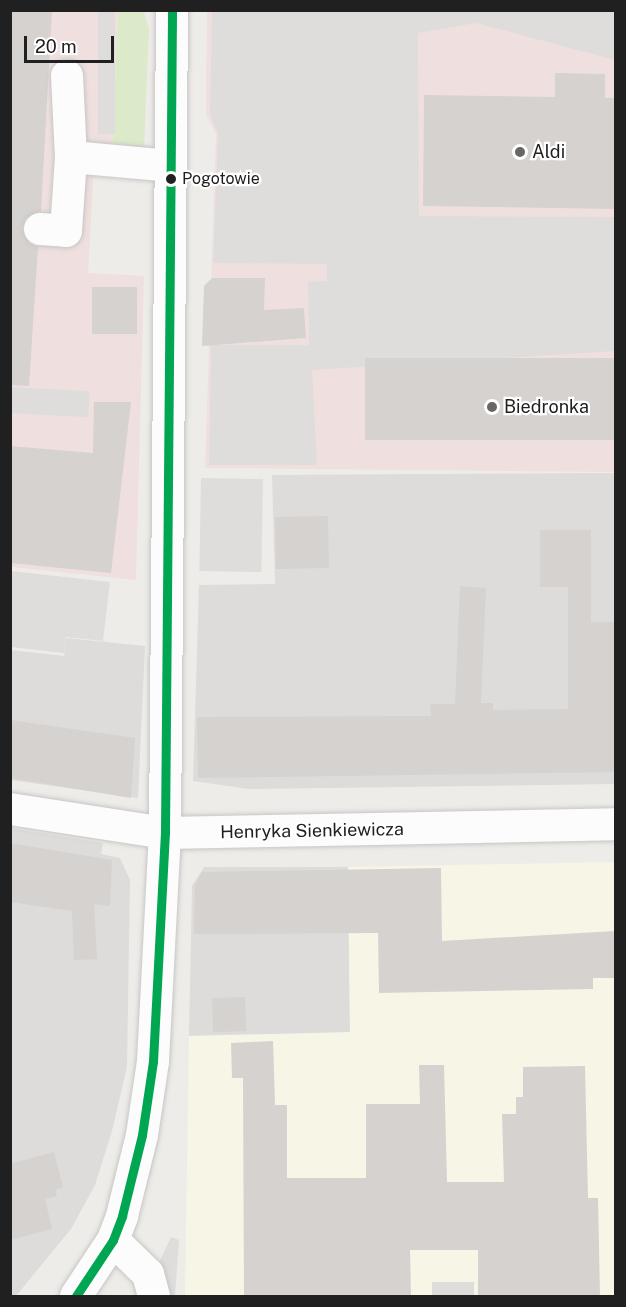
<!DOCTYPE html>
<html>
<head>
<meta charset="utf-8">
<style>
  body { margin:0 }
  #map { position:relative; width:626px; height:1307px; overflow:hidden; background:#eeece9; font-family:"Public Sans",sans-serif }
  div>[style] { position:absolute }
  .residential>* { inset:0; background:#dddcda }
  .commercial>* { inset:0; background:#efe0df }
  .education>* { inset:0; background:#f7f5e5 }
  .grass>* { inset:0; background:#dceac9 }
  .parking>* { inset:0; background:#dedddc; transform-origin:0 0 }
  .building>* { inset:0; background:#d5d2d0; transform-origin:0 0 }
  .roads { filter:drop-shadow(0 0 2px #c7c6c5) drop-shadow(0 0 2px #c7c6c5) }
  .minor>* { height:32px; margin:-16px; padding:0 16px; transform-origin:16px; border-radius:16px; background:#fcfcfc }
  .bus-1>* { height:9px; margin:-4.5px; padding:0 4.5px; transform-origin:4.5px; border-radius:4.5px; background:#00a651 }
  .dots>* { width:16px; height:16px; translate:-50% -50%; box-sizing:border-box; border:3px solid #fff; border-radius:50% }
  span { translate:-50% -50%; white-space:nowrap; text-align:center; line-height:1.15; -webkit-text-stroke:4.5px #fff; paint-order:stroke }
  .bus-label { font-size:16px; color:#202020 }
  .left { translate:0 -50%; text-align:left }
  .poi-label { font-size:18px; color:#202020 }
  .street-label { font-size:18px; color:#202020 }
  .frame { position:absolute; inset:0; border:12px solid #202020; pointer-events:none }
  .scale { position:absolute; left:24px; top:36px; width:90px; height:27px; box-sizing:border-box; border:3px solid #202020; border-top:0; padding-left:8px; font-size:18px; line-height:21px; white-space:nowrap; color:#202020; -webkit-text-stroke:4px #fff; paint-order:stroke }
</style>
</head>
<body>
<div id="map">
  <div class="residential">
    <div style="clip-path:polygon(615px 473px,615px 784px,249px 789px,193px 781px,199px 585px,275px 584px,272px 475px)"></div>
    <div style="clip-path:polygon(66px 638px,145px 646px,138px 798px,11px 780px,10px 650px,64px 656px)"></div>
    <div style="clip-path:polygon(10px 828px,103px 843px,101px 854px,120px 858px,130px 880px,127px 1067px,112px 1131px,95px 1185px,71px 1229px,16px 1296px,10px 1296px)"></div>
    <div style="clip-path:polygon(204px 867px,348px 867px,350px 1033px,189px 1036px,192px 886px)"></div>
  </div>
  <div class="commercial">
    <div style="clip-path:polygon(10px 11px,118px 11px,112px 147px,94px 169px,88px 273px,144px 276px,136px 580px,11px 567px)"></div>
    <div style="clip-path:polygon(207px 11px,615px 11px,615px 472px,205px 468px,216px 134px,206px 114px)"></div>
  </div>
  <div class="education">
    <div style="clip-path:polygon(615px 862px,615px 1296px,185px 1296px,189px 1036px,350px 1032px,348px 867px)"></div>
  </div>
  <div class="grass">
    <div style="clip-path:polygon(118px 11px,144px 11px,149px 29px,144px 149px,112px 147px)"></div>
  </div>
  <div class="parking">
    <div style="left:98px;top:11px;width:17px;height:123px"></div>
    <div style="clip-path:polygon(212px 11px,615px 11px,615px 60px,476px 23px,418px 33px,419px 216px,615px 217px,615px 351px,312px 370px,317px 465px,209px 465px,211px 345px,309px 345px,308px 282px,327px 281px,327px 264px,213px 263px,218px 134px,210px 114px)"></div>
    <div style="left:10px;top:387px;width:80px;height:26px;rotate:3deg"></div>
    <div style="left:201px;top:478px;width:62px;height:93px;rotate:1deg"></div>
    <div style="clip-path:polygon(11px 571px,110px 582px,103px 641px,66px 637px,64px 653px,11px 647px)"></div>
    <div style="clip-path:polygon(171px 1237px,179px 1240px,175px 1296px,143px 1296px)"></div>
    <div style="left:432px;top:1282px;width:42px;height:14px"></div>
  </div>
  <div class="building">
    <div style="clip-path:polygon(10px 10px,52px 10px,41px 211px,26px 218px,22px 228px,29px 243px,38px 247px,29px 386px,10px 385px)"></div>
    <div style="clip-path:polygon(555px 73px,605px 74px,605px 98px,615px 98px,615px 209px,423px 206px,424px 95px,555px 97px)"></div>
    <div style="clip-path:polygon(212px 278px,265px 278px,264px 310px,304px 308px,306px 338px,202px 346px,204px 286px)"></div>
    <div style="left:92px;top:287px;width:45px;height:47px"></div>
    <div style="left:615px;top:358px;width:82px;height:250px;rotate:90deg"></div>
    <div style="clip-path:polygon(94px 402px,131px 402px,111px 573px,10px 563px,10px 446px,93px 453px)"></div>
    <div style="left:328px;top:516px;width:52px;height:53px;rotate:89deg"></div>
    <div style="clip-path:polygon(540px 530px,591px 530px,591px 622px,615px 622px,615px 772px,198px 778px,197px 717px,431px 716px,430px 704px,455px 704px,460px 586px,486px 588px,481px 703px,493px 703px,493px 710px,568px 709px,568px 587px,540px 587px)"></div>
    <div style="clip-path:polygon(10px 720px,135px 738px,131px 798px,10px 778px)"></div>
    <div style="clip-path:polygon(10px 843px,112px 860px,110px 906px,94px 904px,97px 959px,74px 960px,72px 911px,10px 902px)"></div>
    <div style="clip-path:polygon(441px 868px,442px 941px,615px 931px,615px 978px,593px 978px,593px 989px,379px 993px,378px 933px,194px 934px,195px 885px,202px 872px)"></div>
    <div style="left:245px;top:997px;width:34px;height:33px;rotate:88deg"></div>
    <div style="clip-path:polygon(273px 1041px,275px 1105px,287px 1105px,287px 1178px,366px 1178px,366px 1104px,420px 1104px,419px 1065px,444px 1065px,447px 1182px,504px 1182px,502px 1114px,516px 1114px,516px 1097px,523px 1097px,523px 1067px,585px 1066px,588px 1198px,598px 1198px,600px 1296px,478px 1296px,478px 1250px,410px 1250px,411px 1296px,244px 1296px,243px 1078px,232px 1078px,231px 1043px)"></div>
    <div style="clip-path:polygon(54px 1152px,63px 1187px,55px 1190px,57px 1196px,45px 1199px,52px 1229px,10px 1240px,10px 1164px)"></div>
  </div>
  <div class="roads">
    <div class="minor">
      <div style="left:67px;top:76px;width:81px;rotate:87.2deg"></div>
      <div style="left:71px;top:157px;width:100px;rotate:5.1deg"></div>
      <div style="left:40px;top:229px;width:26px;rotate:4deg"></div>
      <div style="left:66px;top:231px;width:74px;rotate:-86.1deg"></div>
      <div style="left:10px;top:809px;width:157px;rotate:8.8deg"></div>
      <div style="left:165px;top:833px;width:451px;rotate:-1.1deg"></div>
      <div style="left:113px;top:1240px;width:49px;rotate:44.2deg"></div>
      <div style="left:148px;top:1274px;width:23px;rotate:75deg"></div>
      <div style="left:76px;top:1296px;width:67px;rotate:-56.5deg"></div>
      <div style="left:113px;top:1240px;width:26px;rotate:-69deg"></div>
      <div style="left:122px;top:1216px;width:83px;rotate:-76.1deg"></div>
      <div style="left:142px;top:1135px;width:75px;rotate:-81.5deg"></div>
      <div style="left:153px;top:1061px;width:228px;rotate:-87deg"></div>
      <div style="left:165px;top:833px;width:823px;rotate:-89.51deg"></div>
    </div>
  </div>
  <div class="bus-1">
    <div style="left:76px;top:1296px;width:67px;rotate:-56.5deg"></div>
    <div style="left:113px;top:1240px;width:26px;rotate:-69deg"></div>
    <div style="left:122px;top:1216px;width:83px;rotate:-76.1deg"></div>
    <div style="left:142px;top:1135px;width:75px;rotate:-81.5deg"></div>
    <div style="left:153px;top:1061px;width:228px;rotate:-87deg"></div>
    <div style="left:165px;top:833px;width:823px;rotate:-89.51deg"></div>
  </div>
  <div class="dots">
    <div style="left:520px;top:152px;background:#686766"></div>
    <div style="left:171px;top:179px;background:#202020"></div>
    <div style="left:492px;top:407px;background:#686766"></div>
  </div>
  <div class="bus-label">
    <span class="left" style="left:182px;top:179px">Pogotowie</span>
  </div>
  <div class="poi-label">
    <span class="left" style="left:532px;top:152px">Aldi</span>
    <span class="left" style="left:504px;top:407px">Biedronka</span>
  </div>
  <div class="street-label">
    <span style="left:312px;top:831px;rotate:-1deg">Henryka Sienkiewicza</span>
  </div>
  <div class="frame"></div>
  <div class="scale">20 m</div>
</div>
</body>
</html>
